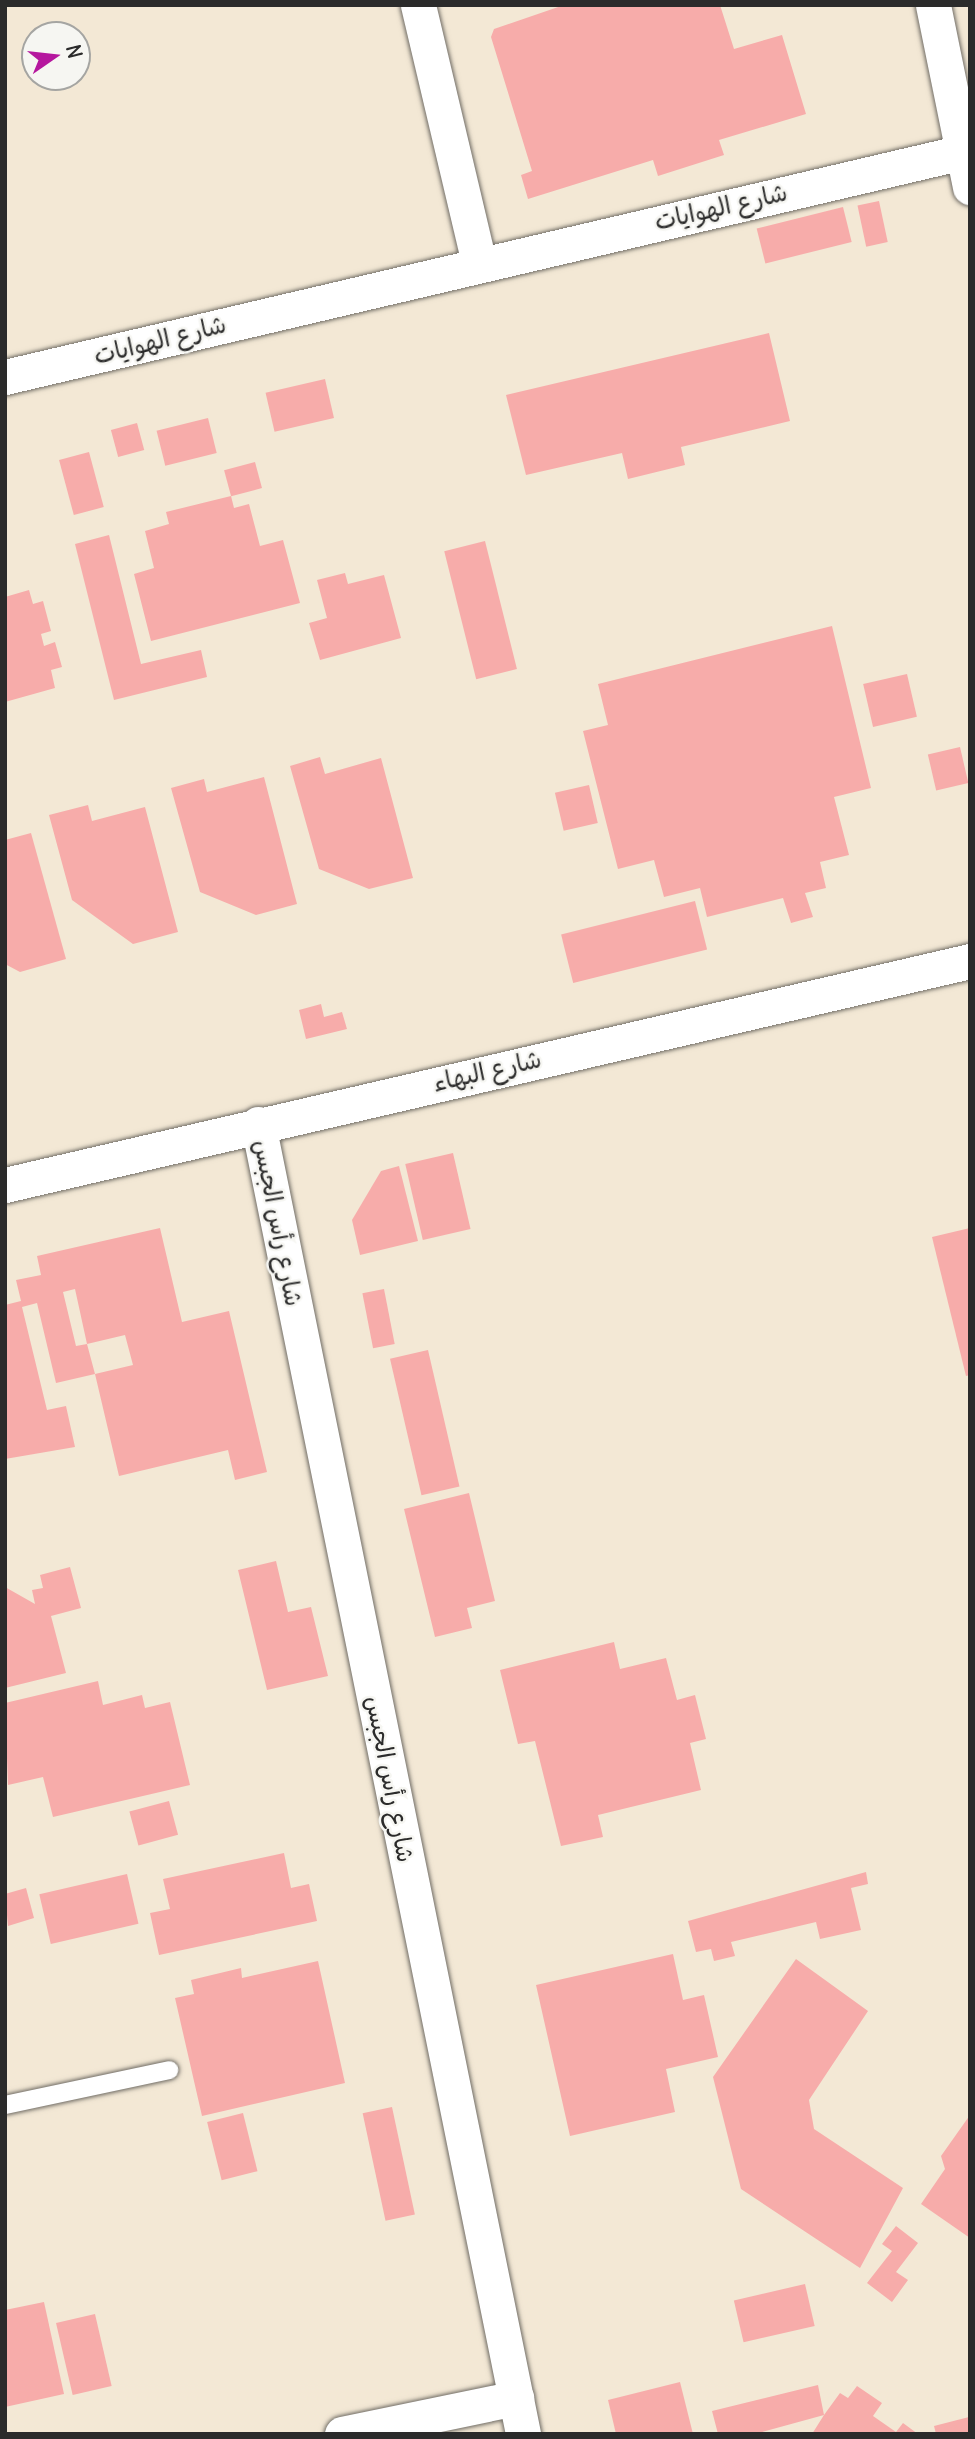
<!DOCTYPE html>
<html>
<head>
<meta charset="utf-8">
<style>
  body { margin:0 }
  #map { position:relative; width:975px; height:2439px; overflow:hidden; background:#f3e8d5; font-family:Delius,"Playpen Sans Arabic",sans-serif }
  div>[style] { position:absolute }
  .building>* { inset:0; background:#f7acaa; transform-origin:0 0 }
  .roads { filter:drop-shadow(0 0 2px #716d66) drop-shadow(0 0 2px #716d66) }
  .service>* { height:18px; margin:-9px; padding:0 9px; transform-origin:9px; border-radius:9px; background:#fff }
  .minor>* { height:35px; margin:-17.5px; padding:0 17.5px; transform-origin:17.5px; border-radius:17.5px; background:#fff }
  span { translate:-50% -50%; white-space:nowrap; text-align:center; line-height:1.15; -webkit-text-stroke:5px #f6f6f2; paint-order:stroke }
  .street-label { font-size:24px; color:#2b2b2b }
  .frame { position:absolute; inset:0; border:7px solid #2b2b2b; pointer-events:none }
  .north { position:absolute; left:21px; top:21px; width:70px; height:70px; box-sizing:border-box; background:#f6f6f2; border:2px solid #a5a5a2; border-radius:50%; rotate:76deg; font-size:19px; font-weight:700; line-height:28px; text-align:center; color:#2b2b2b }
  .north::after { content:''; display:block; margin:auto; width:24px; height:32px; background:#b5179e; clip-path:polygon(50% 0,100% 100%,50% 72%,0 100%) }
</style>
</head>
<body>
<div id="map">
  <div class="building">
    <div style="clip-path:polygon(564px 5px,720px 5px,734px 49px,782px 35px,806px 114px,719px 140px,724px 155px,658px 176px,653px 160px,528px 199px,521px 175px,532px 171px,491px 37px,494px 29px)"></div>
    <div style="left:879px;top:201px;width:42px;height:22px;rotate:78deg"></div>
    <div style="left:843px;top:207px;width:36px;height:89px;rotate:76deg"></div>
    <div style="clip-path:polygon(769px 333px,790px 421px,681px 447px,685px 465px,628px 479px,622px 453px,526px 475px,506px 395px)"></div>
    <div style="left:325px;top:379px;width:40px;height:61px;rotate:77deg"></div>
    <div style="left:208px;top:418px;width:36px;height:53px;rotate:76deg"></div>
    <div style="left:137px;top:423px;width:28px;height:27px;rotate:75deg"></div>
    <div style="left:89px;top:452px;width:57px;height:31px;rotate:75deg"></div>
    <div style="left:255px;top:462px;width:27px;height:32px;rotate:75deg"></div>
    <div style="clip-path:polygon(231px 496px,234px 508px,249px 504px,260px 546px,283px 540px,300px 603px,151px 641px,134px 574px,154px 568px,145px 531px,169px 524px,166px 512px)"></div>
    <div style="clip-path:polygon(109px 535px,141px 664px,201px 650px,207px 677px,114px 700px,75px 544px)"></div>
    <div style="left:485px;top:541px;width:132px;height:42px;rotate:76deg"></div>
    <div style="clip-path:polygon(345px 573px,348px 584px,384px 575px,401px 638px,320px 660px,309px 623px,327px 618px,317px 580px)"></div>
    <div style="clip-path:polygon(29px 590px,33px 604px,43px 601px,51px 631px,41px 634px,44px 646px,55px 642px,62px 667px,51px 670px,55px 688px,5px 702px,5px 597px)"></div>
    <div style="clip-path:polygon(832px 626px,871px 788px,834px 797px,849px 855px,820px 862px,826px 888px,805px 893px,813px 917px,791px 923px,783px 898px,707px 917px,700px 888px,664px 897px,654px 860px,618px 869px,583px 731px,608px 725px,598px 684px)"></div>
    <div style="left:907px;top:674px;width:44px;height:45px;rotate:77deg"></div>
    <div style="left:960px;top:747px;width:37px;height:33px;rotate:77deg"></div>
    <div style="clip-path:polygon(320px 757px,325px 774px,381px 758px,413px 878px,369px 889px,319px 869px,290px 766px)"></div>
    <div style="clip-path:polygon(264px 777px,297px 904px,256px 915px,200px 892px,171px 788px,204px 779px,207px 792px)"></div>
    <div style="left:589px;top:785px;width:39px;height:35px;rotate:77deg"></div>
    <div style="clip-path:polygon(88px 805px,92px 821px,145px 807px,178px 932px,133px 944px,72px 900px,49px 815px)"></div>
    <div style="clip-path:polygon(31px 833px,66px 959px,20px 972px,5px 964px,5px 840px)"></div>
    <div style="left:695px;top:901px;width:50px;height:138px;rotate:76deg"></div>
    <div style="clip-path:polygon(321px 1004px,324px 1017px,342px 1012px,347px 1029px,306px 1039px,299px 1010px)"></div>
    <div style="left:453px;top:1153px;width:78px;height:49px;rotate:77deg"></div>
    <div style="clip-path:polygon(399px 1166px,418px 1241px,360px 1255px,352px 1220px,381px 1171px)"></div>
    <div style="clip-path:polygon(evenodd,160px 1228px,182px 1322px,229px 1311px,267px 1472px,235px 1480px,228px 1450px,119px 1476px,95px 1374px,56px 1383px,37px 1303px,22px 1307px,47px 1410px,66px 1406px,75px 1447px,5px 1459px,5px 1305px,21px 1301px,16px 1280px,41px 1275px,37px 1256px,160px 1228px,75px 1289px,87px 1344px,125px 1335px,133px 1365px,95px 1374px,87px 1344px,76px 1346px,63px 1292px,75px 1289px)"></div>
    <div style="clip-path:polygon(970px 1228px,970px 1375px,966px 1376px,932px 1237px)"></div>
    <div style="left:384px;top:1289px;width:56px;height:22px;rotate:79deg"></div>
    <div style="left:428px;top:1350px;width:140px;height:39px;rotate:77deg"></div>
    <div style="clip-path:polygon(469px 1493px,495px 1601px,467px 1608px,472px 1628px,435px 1637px,404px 1509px)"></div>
    <div style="clip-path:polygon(276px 1561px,288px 1612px,311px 1607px,328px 1676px,267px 1690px,238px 1570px)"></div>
    <div style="clip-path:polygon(70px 1567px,81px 1608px,51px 1616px,66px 1673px,5px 1688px,5px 1587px,35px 1604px,32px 1590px,43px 1588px,40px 1575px)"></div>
    <div style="clip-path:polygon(614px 1642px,620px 1669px,666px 1658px,677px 1700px,695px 1695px,706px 1739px,690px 1743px,701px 1790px,598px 1815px,603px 1837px,561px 1846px,535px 1741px,518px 1744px,500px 1670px)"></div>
    <div style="clip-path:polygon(98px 1681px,103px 1705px,142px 1695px,145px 1708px,170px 1702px,190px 1785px,53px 1817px,43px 1777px,8px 1785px,5px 1703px)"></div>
    <div style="left:169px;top:1801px;width:35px;height:41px;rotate:75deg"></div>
    <div style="clip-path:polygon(284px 1853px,291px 1888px,309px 1884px,317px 1921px,159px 1955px,150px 1913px,170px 1909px,163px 1879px)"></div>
    <div style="clip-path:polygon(866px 1872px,868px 1884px,851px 1888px,861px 1930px,820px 1939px,816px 1922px,731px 1942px,735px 1956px,714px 1961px,711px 1949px,696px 1952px,688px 1921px)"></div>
    <div style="left:127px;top:1874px;width:51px;height:90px;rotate:77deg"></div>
    <div style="clip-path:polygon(26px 1888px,34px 1918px,8px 1926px,5px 1894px)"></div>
    <div style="clip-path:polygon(673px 1954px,683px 2000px,704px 1995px,718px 2057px,666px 2069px,675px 2112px,570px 2136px,536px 1985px)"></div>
    <div style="clip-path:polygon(796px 1959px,868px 2011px,809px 2100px,814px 2129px,903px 2188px,860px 2268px,741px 2189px,713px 2077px)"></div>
    <div style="clip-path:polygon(318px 1961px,345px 2083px,202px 2116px,175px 1998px,194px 1994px,191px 1980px,241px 1968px,242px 1978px)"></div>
    <div style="left:392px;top:2107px;width:110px;height:30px;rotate:78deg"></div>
    <div style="left:243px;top:2113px;width:60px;height:37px;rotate:76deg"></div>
    <div style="clip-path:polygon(970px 2115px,970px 2238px,921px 2204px,945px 2169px,941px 2156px)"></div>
    <div style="clip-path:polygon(896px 2226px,918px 2243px,896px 2272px,908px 2280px,892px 2302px,867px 2283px,892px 2251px,882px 2244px)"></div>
    <div style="left:805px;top:2284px;width:43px;height:73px;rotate:77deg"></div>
    <div style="clip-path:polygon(44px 2302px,64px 2394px,5px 2407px,5px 2310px)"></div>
    <div style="left:95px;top:2314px;width:74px;height:40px;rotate:77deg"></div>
    <div style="clip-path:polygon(680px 2382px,693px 2434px,616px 2434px,608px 2400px)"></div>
    <div style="clip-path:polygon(818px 2385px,824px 2415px,840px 2393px,848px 2398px,857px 2386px,882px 2403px,873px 2416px,896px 2432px,903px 2423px,918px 2434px,812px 2434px,824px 2415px,755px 2434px,718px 2434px,712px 2411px)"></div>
    <div style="clip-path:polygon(969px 2417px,970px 2434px,936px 2434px,934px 2426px)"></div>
  </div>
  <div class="roads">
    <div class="service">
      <div style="left:5px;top:2105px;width:168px;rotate:-12deg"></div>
    </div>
    <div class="minor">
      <div style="left:418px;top:5px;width:265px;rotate:76.7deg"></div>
      <div style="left:933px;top:5px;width:186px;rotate:78.5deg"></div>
      <div style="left:5px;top:377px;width:984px;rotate:-13.22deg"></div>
      <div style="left:258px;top:1124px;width:1337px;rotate:78.56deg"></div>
      <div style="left:5px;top:1185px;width:991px;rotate:-13.07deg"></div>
      <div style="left:342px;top:2434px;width:178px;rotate:-11.7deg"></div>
    </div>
  </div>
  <div class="street-label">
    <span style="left:721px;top:207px;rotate:-13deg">شارع الهوايات</span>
    <span style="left:160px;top:340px;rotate:-14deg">شارع الهوايات</span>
    <span style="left:487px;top:1071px;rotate:-13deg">شارع البهاء</span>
    <span style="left:278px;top:1223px;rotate:79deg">شارع رأس الجبس</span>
    <span style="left:390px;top:1779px;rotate:79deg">شارع رأس الجبس</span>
  </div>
  <div class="frame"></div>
  <div class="north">N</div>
</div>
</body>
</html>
